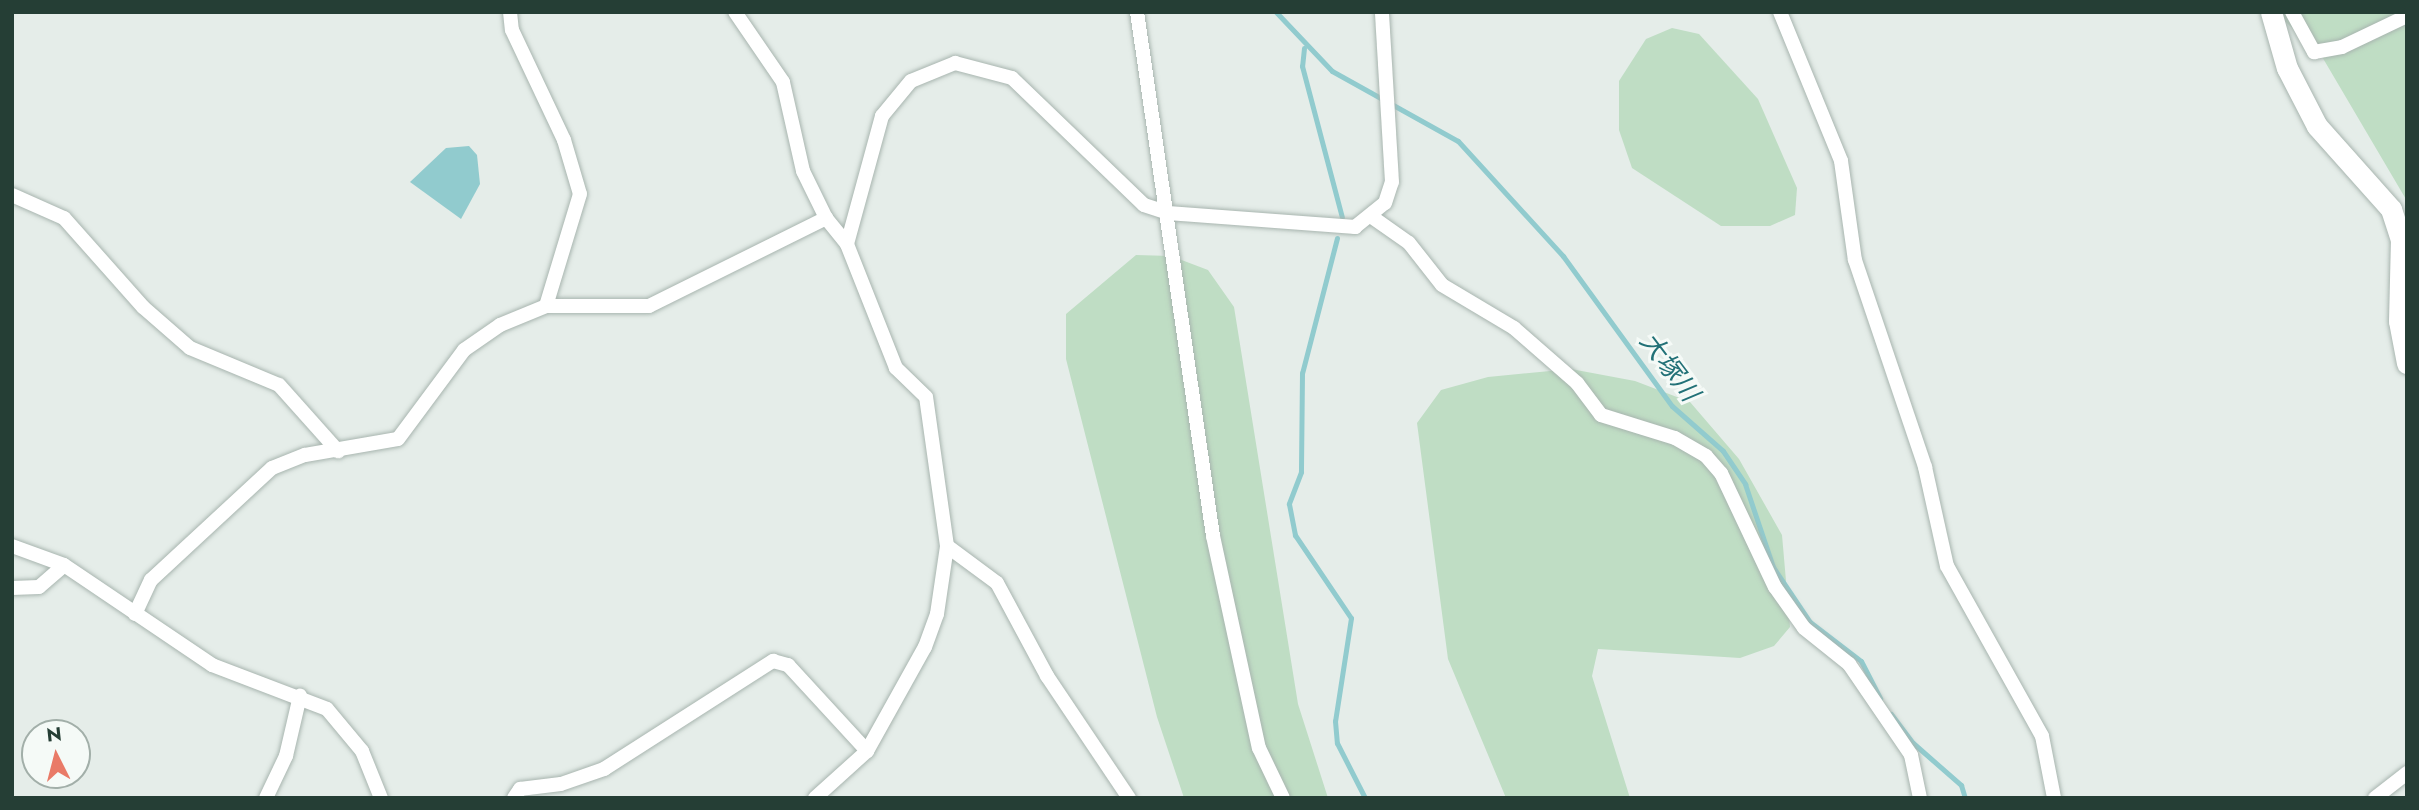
<!DOCTYPE html>
<html>
<head>
<meta charset="utf-8">
<style>
  body { margin:0 }
  #map { position:relative; width:2419px; height:810px; overflow:hidden; background:#e5ede9; font-family:Jost,"Noto Sans JP",sans-serif }
  div>[style] { position:absolute }
  .green>* { inset:0; background:#bfddc4 }
  .water>* { inset:0; background:#91cbce }
  .stream>* { height:5px; margin:-2.5px; padding:0 2.5px; transform-origin:2.5px; border-radius:2.5px; background:#91cbce }
  .roads { filter:drop-shadow(0 0 2px #a8b5af) drop-shadow(0 0 2px #a8b5af) }
  .street>* { height:14px; margin:-7px; padding:0 7px; transform-origin:7px; border-radius:7px; background:#fff }
  .secondary>* { height:21px; margin:-10.5px; padding:0 10.5px; transform-origin:10.5px; border-radius:10.5px; background:#fff }
  span { translate:-50% -50%; white-space:nowrap; text-align:center; line-height:1.15; -webkit-text-stroke:6px #f5faf7; paint-order:stroke }
  .water-label { font-size:26px; color:#227177; font-style:italic }
  .frame { position:absolute; inset:0; border:14px solid #253e35; pointer-events:none }
  .north { position:absolute; left:21px; top:719px; width:70px; height:70px; box-sizing:border-box; background:#f5faf7; border:2px solid #a2afa9; border-radius:50%; rotate:354deg; font-size:19px; font-weight:700; line-height:28px; text-align:center; color:#253e35 }
  .north::after { content:''; display:block; margin:auto; width:24px; height:32px; background:#e97a67; clip-path:polygon(50% 0,100% 100%,50% 72%,0 100%) }
</style>
</head>
<body>
<div id="map">
  <div class="green">
    <div style="clip-path:polygon(2275px 12px,2407px 12px,2407px 201px,2321px 55px)"></div>
    <div style="clip-path:polygon(1672px 28px,1699px 34px,1758px 99px,1797px 188px,1795px 215px,1770px 226px,1721px 226px,1632px 168px,1619px 130px,1619px 81px,1646px 39px)"></div>
    <div style="clip-path:polygon(1136px 255px,1171px 256px,1208px 270px,1234px 307px,1298px 704px,1328px 798px,1184px 798px,1157px 717px,1066px 359px,1066px 314px)"></div>
    <div style="clip-path:polygon(1571px 369px,1635px 381px,1690px 402px,1739px 459px,1782px 535px,1790px 627px,1774px 646px,1740px 658px,1598px 649px,1592px 676px,1630px 798px,1506px 798px,1448px 659px,1417px 423px,1441px 390px,1488px 377px)"></div>
  </div>
  <div class="water">
    <div style="clip-path:polygon(469px 146px,477px 155px,480px 184px,461px 219px,410px 182px,446px 148px)"></div>
  </div>
  <div class="stream">
    <div style="left:1276px;top:12px;width:81px;rotate:46.5deg"></div>
    <div style="left:1332px;top:71px;width:144px;rotate:29.1deg"></div>
    <div style="left:1458px;top:141px;width:156px;rotate:47.6deg"></div>
    <div style="left:1563px;top:256px;width:185px;rotate:54deg"></div>
    <div style="left:1672px;top:406px;width:68px;rotate:41.4deg"></div>
    <div style="left:1723px;top:451px;width:40px;rotate:56deg"></div>
    <div style="left:1745px;top:484px;width:88px;rotate:71.4deg"></div>
    <div style="left:1773px;top:567px;width:66px;rotate:56.1deg"></div>
    <div style="left:1810px;top:622px;width:64px;rotate:37.4deg"></div>
    <div style="left:1861px;top:661px;width:42px;rotate:62.8deg"></div>
    <div style="left:1304px;top:48px;width:18px;rotate:96deg"></div>
    <div style="left:1302px;top:66px;width:156px;rotate:75.2deg"></div>
    <div style="left:1337px;top:238px;width:139px;rotate:104.5deg"></div>
    <div style="left:1302px;top:373px;width:99px;rotate:90.6deg"></div>
    <div style="left:1301px;top:472px;width:34px;rotate:111deg"></div>
    <div style="left:1289px;top:504px;width:32px;rotate:79deg"></div>
    <div style="left:1295px;top:535px;width:100px;rotate:56deg"></div>
    <div style="left:1351px;top:618px;width:104px;rotate:98.8deg"></div>
    <div style="left:1335px;top:721px;width:22px;rotate:85deg"></div>
    <div style="left:1337px;top:743px;width:62px;rotate:63deg"></div>
    <div style="left:1891px;top:714px;width:36px;rotate:53deg"></div>
    <div style="left:1913px;top:743px;width:64px;rotate:41.2deg"></div>
    <div style="left:1961px;top:785px;width:14px;rotate:73deg"></div>
  </div>
  <div class="roads">
    <div class="street">
      <div style="left:510px;top:12px;width:18px;rotate:84deg"></div>
      <div style="left:512px;top:30px;width:122px;rotate:64.7deg"></div>
      <div style="left:564px;top:140px;width:56px;rotate:73.5deg"></div>
      <div style="left:580px;top:194px;width:117px;rotate:106.9deg"></div>
      <div style="left:1137px;top:12px;width:529px;rotate:81.75deg"></div>
      <div style="left:1213px;top:536px;width:217px;rotate:77.8deg"></div>
      <div style="left:1259px;top:748px;width:55px;rotate:64.4deg"></div>
      <div style="left:1780px;top:12px;width:161px;rotate:67.7deg"></div>
      <div style="left:1841px;top:161px;width:100px;rotate:82deg"></div>
      <div style="left:1855px;top:260px;width:219px;rotate:71.3deg"></div>
      <div style="left:1925px;top:467px;width:101px;rotate:77.5deg"></div>
      <div style="left:1947px;top:566px;width:195px;rotate:60.8deg"></div>
      <div style="left:2042px;top:736px;width:63px;rotate:79deg"></div>
      <div style="left:2292px;top:12px;width:46px;rotate:61.2deg"></div>
      <div style="left:2314px;top:52px;width:28px;rotate:-10deg"></div>
      <div style="left:2342px;top:47px;width:72px;rotate:-25.5deg"></div>
      <div style="left:12px;top:195px;width:57px;rotate:23.9deg"></div>
      <div style="left:64px;top:218px;width:119px;rotate:48.4deg"></div>
      <div style="left:143px;top:307px;width:62px;rotate:41.1deg"></div>
      <div style="left:190px;top:348px;width:96px;rotate:22.6deg"></div>
      <div style="left:279px;top:385px;width:89px;rotate:48.2deg"></div>
      <div style="left:1372px;top:217px;width:45px;rotate:35.1deg"></div>
      <div style="left:1409px;top:243px;width:53px;rotate:51.8deg"></div>
      <div style="left:1442px;top:285px;width:84px;rotate:30.8deg"></div>
      <div style="left:1514px;top:328px;width:84px;rotate:41.1deg"></div>
      <div style="left:1577px;top:383px;width:40px;rotate:53deg"></div>
      <div style="left:1601px;top:415px;width:77px;rotate:17.3deg"></div>
      <div style="left:1675px;top:438px;width:36px;rotate:30deg"></div>
      <div style="left:1706px;top:456px;width:23px;rotate:49deg"></div>
      <div style="left:1721px;top:473px;width:126px;rotate:64.7deg"></div>
      <div style="left:1775px;top:587px;width:50px;rotate:54.7deg"></div>
      <div style="left:1804px;top:628px;width:58px;rotate:38.7deg"></div>
      <div style="left:1849px;top:664px;width:110px;rotate:55.7deg"></div>
      <div style="left:1911px;top:755px;width:44px;rotate:78.2deg"></div>
      <div style="left:847px;top:244px;width:133px;rotate:-74.7deg"></div>
      <div style="left:882px;top:116px;width:45px;rotate:-50.4deg"></div>
      <div style="left:911px;top:81px;width:48px;rotate:-22.2deg"></div>
      <div style="left:955px;top:63px;width:59px;rotate:14.7deg"></div>
      <div style="left:1012px;top:78px;width:183px;rotate:43.9deg"></div>
      <div style="left:1144px;top:205px;width:25px;rotate:18deg"></div>
      <div style="left:1168px;top:213px;width:188px;rotate:4.3deg"></div>
      <div style="left:1355px;top:227px;width:38px;rotate:-39deg"></div>
      <div style="left:1385px;top:203px;width:22px;rotate:-72deg"></div>
      <div style="left:1392px;top:182px;width:170px;rotate:-93.4deg"></div>
      <div style="left:12px;top:546px;width:55px;rotate:20.1deg"></div>
      <div style="left:64px;top:565px;width:179px;rotate:34deg"></div>
      <div style="left:212px;top:665px;width:123px;rotate:20.9deg"></div>
      <div style="left:327px;top:709px;width:55px;rotate:50.2deg"></div>
      <div style="left:362px;top:751px;width:51px;rotate:68deg"></div>
      <div style="left:947px;top:546px;width:62px;rotate:36.5deg"></div>
      <div style="left:997px;top:583px;width:106px;rotate:61.7deg"></div>
      <div style="left:1047px;top:676px;width:147px;rotate:56.1deg"></div>
      <div style="left:12px;top:588px;width:27px;rotate:-2deg"></div>
      <div style="left:39px;top:587px;width:33px;rotate:-41deg"></div>
      <div style="left:135px;top:614px;width:38px;rotate:-65deg"></div>
      <div style="left:151px;top:580px;width:165px;rotate:-42.8deg"></div>
      <div style="left:272px;top:468px;width:35px;rotate:-22deg"></div>
      <div style="left:305px;top:455px;width:94px;rotate:-9.8deg"></div>
      <div style="left:398px;top:439px;width:111px;rotate:-53.4deg"></div>
      <div style="left:464px;top:350px;width:44px;rotate:-34.8deg"></div>
      <div style="left:500px;top:325px;width:50px;rotate:-22.4deg"></div>
      <div style="left:546px;top:306px;width:103px"></div>
      <div style="left:649px;top:306px;width:198px;rotate:-26.4deg"></div>
      <div style="left:266px;top:798px;width:47px;rotate:-64.5deg"></div>
      <div style="left:286px;top:756px;width:62px;rotate:-76.9deg"></div>
      <div style="left:514px;top:798px;width:11px;rotate:-56deg"></div>
      <div style="left:520px;top:789px;width:41px;rotate:-7deg"></div>
      <div style="left:561px;top:784px;width:46px;rotate:-19.2deg"></div>
      <div style="left:604px;top:769px;width:201px;rotate:-32.6deg"></div>
      <div style="left:773px;top:661px;width:16px;rotate:15deg"></div>
      <div style="left:788px;top:665px;width:117px;rotate:47.4deg"></div>
      <div style="left:867px;top:751px;width:119px;rotate:-60.9deg"></div>
      <div style="left:925px;top:647px;width:35px;rotate:-70deg"></div>
      <div style="left:937px;top:614px;width:69px;rotate:-81.6deg"></div>
      <div style="left:947px;top:546px;width:150px;rotate:-98deg"></div>
      <div style="left:926px;top:397px;width:42px;rotate:-136deg"></div>
      <div style="left:896px;top:368px;width:133px;rotate:-111.6deg"></div>
      <div style="left:847px;top:244px;width:33px;rotate:-129deg"></div>
      <div style="left:826px;top:218px;width:52px;rotate:-116.1deg"></div>
      <div style="left:803px;top:171px;width:91px;rotate:-102.7deg"></div>
      <div style="left:783px;top:82px;width:85px;rotate:-124.4deg"></div>
      <div style="left:815px;top:798px;width:70px;rotate:-42.1deg"></div>
      <div style="left:2375px;top:798px;width:41px;rotate:-38deg"></div>
    </div>
    <div class="secondary">
      <div style="left:2271px;top:12px;width:58px;rotate:74.1deg"></div>
      <div style="left:2287px;top:68px;width:65px;rotate:62.7deg"></div>
      <div style="left:2317px;top:126px;width:111px;rotate:48.3deg"></div>
      <div style="left:2391px;top:209px;width:32px;rotate:72deg"></div>
      <div style="left:2401px;top:239px;width:82px;rotate:91.4deg"></div>
      <div style="left:2399px;top:321px;width:43px;rotate:79.2deg"></div>
    </div>
  </div>
  <div class="water-label">
    <span style="left:1669px;top:367px;rotate:53deg">大塚川</span>
  </div>
  <div class="frame"></div>
  <div class="north">N</div>
</div>
</body>
</html>
